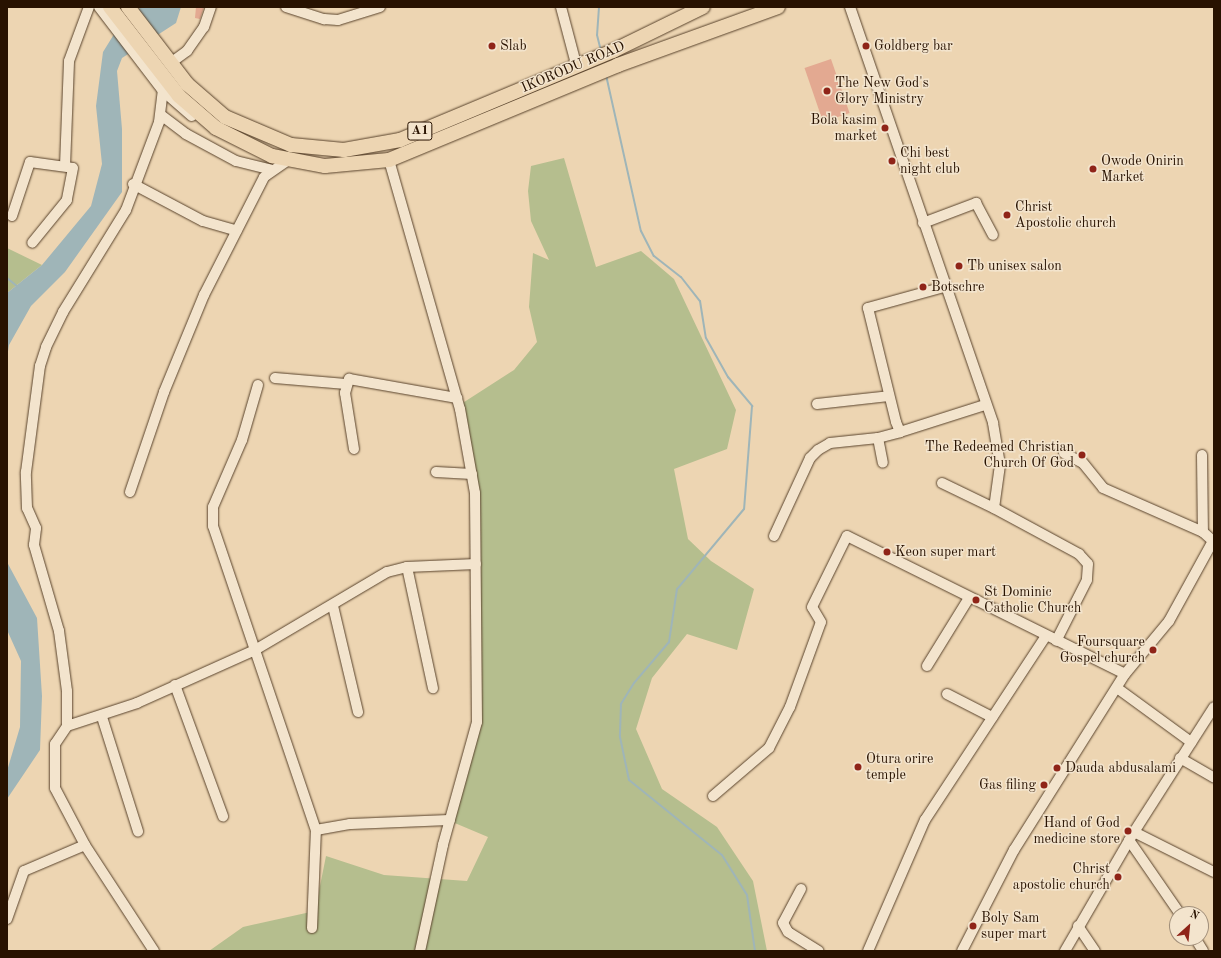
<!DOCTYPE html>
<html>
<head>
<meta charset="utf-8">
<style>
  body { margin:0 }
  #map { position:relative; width:1221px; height:958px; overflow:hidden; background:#edd5b2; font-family:"Old Standard TT",serif }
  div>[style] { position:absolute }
  .green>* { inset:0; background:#b5be8e }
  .water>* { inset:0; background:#9fb5b8 }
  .stream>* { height:2px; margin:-1px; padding:0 1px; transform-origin:1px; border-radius:1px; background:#9fb5b8 }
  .building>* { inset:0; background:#e3a991; transform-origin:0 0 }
  .roads { filter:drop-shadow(0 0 1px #59432c) drop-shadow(0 0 1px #59432c) }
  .minor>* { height:10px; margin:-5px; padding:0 5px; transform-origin:5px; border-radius:5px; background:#f3e4cd }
  .highway>* { height:14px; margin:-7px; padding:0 7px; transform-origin:7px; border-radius:7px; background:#edd5b2 }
  .dots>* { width:11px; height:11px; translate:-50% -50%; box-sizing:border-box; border:2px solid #f3e4cd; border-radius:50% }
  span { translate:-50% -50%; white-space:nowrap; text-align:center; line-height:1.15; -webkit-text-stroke:3px #f3e4cd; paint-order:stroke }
  .shield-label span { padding:1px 3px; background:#f3e4cd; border:1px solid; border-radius:3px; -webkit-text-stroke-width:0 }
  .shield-label { font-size:13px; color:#281200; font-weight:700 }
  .poi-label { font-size:14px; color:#281200 }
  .left { translate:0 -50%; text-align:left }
  .right { translate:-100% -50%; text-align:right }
  .street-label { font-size:14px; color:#281200 }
  .frame { position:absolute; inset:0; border:8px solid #281200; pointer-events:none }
  .north { position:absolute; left:1169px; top:906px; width:40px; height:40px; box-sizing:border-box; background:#f3e4cd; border:1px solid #a2907b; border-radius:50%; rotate:27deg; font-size:11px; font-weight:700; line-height:16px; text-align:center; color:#281200 }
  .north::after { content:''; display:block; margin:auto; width:14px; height:18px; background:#8f2418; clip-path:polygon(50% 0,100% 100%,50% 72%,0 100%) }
</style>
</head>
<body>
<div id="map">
  <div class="green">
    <div style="clip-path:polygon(564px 158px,596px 267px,641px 251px,674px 279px,736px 410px,727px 449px,674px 469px,688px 539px,711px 561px,754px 589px,737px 650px,687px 634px,652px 678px,636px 729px,662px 789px,717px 827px,753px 881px,767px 951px,209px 951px,243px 927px,315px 911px,326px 856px,384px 875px,467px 881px,488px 837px,450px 821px,473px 722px,473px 482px,458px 406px,514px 370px,537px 342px,529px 307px,533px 253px,549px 260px,531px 221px,528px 191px,531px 166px)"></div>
    <div style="clip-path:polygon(7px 248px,42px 265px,7px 293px)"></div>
  </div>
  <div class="water">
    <div style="clip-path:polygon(141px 7px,181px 7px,176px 23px,122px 58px,117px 71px,122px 129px,122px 192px,65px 272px,31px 306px,9px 345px,7px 358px,7px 293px,42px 265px,91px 206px,102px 164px,96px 106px,103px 52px,116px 31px)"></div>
    <div style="clip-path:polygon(7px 562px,37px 618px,42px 696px,40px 750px,7px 799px,7px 771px,20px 727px,21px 661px,7px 630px)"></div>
  </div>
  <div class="stream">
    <div style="left:599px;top:7px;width:28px;rotate:94deg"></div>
    <div style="left:597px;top:35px;width:16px;rotate:76deg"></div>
    <div style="left:606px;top:75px;width:160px;rotate:77.4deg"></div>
    <div style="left:641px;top:231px;width:28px;rotate:63deg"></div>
    <div style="left:654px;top:256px;width:34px;rotate:38deg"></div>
    <div style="left:681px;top:277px;width:31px;rotate:52deg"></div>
    <div style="left:700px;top:301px;width:37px;rotate:81deg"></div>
    <div style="left:706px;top:338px;width:45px;rotate:60.6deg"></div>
    <div style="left:728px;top:377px;width:38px;rotate:50deg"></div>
    <div style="left:752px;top:406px;width:103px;rotate:94.4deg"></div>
    <div style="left:744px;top:509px;width:104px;rotate:129.9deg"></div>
    <div style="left:677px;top:589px;width:54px;rotate:98.6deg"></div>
    <div style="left:669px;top:642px;width:54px;rotate:130.5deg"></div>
    <div style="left:634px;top:683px;width:25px;rotate:122deg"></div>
    <div style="left:621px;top:704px;width:33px;rotate:92deg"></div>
    <div style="left:620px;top:737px;width:44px;rotate:78.2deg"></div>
    <div style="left:629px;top:780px;width:119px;rotate:38.9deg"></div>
    <div style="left:722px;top:855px;width:47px;rotate:58deg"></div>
    <div style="left:747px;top:895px;width:57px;rotate:81.9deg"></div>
    <div style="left:7px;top:278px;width:13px;rotate:39deg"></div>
  </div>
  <div class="building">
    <div style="clip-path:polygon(196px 7px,204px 7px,200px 19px,195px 18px)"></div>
    <div style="left:831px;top:59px;width:57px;height:28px;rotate:71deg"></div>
  </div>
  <div class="roads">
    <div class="minor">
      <div style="left:99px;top:7px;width:106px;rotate:52.7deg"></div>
      <div style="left:163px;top:91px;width:38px;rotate:41deg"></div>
      <div style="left:286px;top:7px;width:40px;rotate:18deg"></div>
      <div style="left:324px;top:19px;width:14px;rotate:4deg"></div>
      <div style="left:338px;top:20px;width:44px;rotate:-17.2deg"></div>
      <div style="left:561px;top:7px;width:55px;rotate:75.2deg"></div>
      <div style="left:850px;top:7px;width:440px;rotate:71deg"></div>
      <div style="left:993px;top:423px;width:43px;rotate:80.5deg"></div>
      <div style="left:1000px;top:465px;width:43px;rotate:97.9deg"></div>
      <div style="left:994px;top:508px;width:97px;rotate:28.4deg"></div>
      <div style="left:1079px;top:554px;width:13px;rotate:48deg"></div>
      <div style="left:1088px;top:564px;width:16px;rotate:94deg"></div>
      <div style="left:1087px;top:580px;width:68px;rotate:116.9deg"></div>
      <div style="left:176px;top:59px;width:14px;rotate:-36deg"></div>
      <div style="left:187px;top:51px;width:29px;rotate:-55deg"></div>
      <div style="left:204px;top:27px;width:21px;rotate:-71deg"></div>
      <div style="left:161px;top:115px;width:31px;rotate:37deg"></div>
      <div style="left:186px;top:134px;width:57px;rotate:28.4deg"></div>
      <div style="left:236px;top:161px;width:36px;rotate:14deg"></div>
      <div style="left:389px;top:160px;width:259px;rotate:74.1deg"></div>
      <div style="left:460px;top:409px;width:85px;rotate:79.9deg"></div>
      <div style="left:475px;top:493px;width:229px;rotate:89.5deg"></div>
      <div style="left:477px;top:722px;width:128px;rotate:105.5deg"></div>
      <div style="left:443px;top:845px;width:108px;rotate:102.2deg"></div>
      <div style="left:65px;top:166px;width:105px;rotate:-87.8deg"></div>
      <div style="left:69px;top:61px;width:58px;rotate:-69.7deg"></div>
      <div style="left:133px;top:184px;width:79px;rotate:27.9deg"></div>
      <div style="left:203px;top:221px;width:35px;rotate:16deg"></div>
      <div style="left:12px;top:216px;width:57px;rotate:-71.6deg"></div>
      <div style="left:30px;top:162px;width:43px;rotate:7.9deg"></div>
      <div style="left:73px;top:168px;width:33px;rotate:101deg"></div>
      <div style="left:67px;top:200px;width:55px;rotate:129.1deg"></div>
      <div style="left:923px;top:223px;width:57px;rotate:-20.7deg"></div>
      <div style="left:976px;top:203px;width:36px;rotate:62deg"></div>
      <div style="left:944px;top:287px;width:79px;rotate:164.6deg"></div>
      <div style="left:868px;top:308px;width:117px;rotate:76.2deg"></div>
      <div style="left:896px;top:422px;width:11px;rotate:68deg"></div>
      <div style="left:900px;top:432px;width:89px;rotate:-17.6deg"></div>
      <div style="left:275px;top:378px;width:71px;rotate:4.8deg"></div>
      <div style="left:258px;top:385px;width:57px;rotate:106.2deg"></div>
      <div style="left:242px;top:440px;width:73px;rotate:113.4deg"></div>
      <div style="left:213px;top:507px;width:19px;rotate:90deg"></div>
      <div style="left:213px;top:526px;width:321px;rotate:71.3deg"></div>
      <div style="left:817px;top:404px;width:72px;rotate:-6.3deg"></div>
      <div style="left:878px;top:438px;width:25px;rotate:79deg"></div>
      <div style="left:354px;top:449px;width:57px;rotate:-99.1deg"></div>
      <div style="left:345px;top:393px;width:15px;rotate:-74deg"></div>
      <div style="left:349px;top:379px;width:110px;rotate:10deg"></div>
      <div style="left:1064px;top:453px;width:21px;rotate:28deg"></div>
      <div style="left:1083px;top:463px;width:32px;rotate:51deg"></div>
      <div style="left:1103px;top:488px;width:109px;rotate:23.7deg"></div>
      <div style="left:1203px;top:532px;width:15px;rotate:42deg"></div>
      <div style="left:1202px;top:455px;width:77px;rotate:89.3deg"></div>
      <div style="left:436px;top:472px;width:36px;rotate:3deg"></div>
      <div style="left:942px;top:483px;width:58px;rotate:25.7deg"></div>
      <div style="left:130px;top:492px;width:106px;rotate:-71.2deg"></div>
      <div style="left:164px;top:392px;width:105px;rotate:-67.6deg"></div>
      <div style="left:204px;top:295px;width:132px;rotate:-63deg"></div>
      <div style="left:264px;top:177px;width:29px;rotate:-35deg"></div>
      <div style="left:774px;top:536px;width:86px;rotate:-65.2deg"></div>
      <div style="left:810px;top:458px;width:11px;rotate:-45deg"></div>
      <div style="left:818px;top:450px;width:14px;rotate:-30deg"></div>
      <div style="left:830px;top:443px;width:48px;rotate:-5.9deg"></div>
      <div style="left:878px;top:438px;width:23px;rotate:-15deg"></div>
      <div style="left:407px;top:567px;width:124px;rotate:77.9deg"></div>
      <div style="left:333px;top:606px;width:109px;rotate:76.7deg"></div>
      <div style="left:927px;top:666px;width:80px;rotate:-58.3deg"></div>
      <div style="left:175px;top:685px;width:140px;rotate:69.9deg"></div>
      <div style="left:1117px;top:688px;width:92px;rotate:36.1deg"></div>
      <div style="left:947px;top:694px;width:51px;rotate:27.1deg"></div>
      <div style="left:102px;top:717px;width:120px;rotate:72.5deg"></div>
      <div style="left:67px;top:726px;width:74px;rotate:-18.2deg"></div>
      <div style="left:137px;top:703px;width:129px;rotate:-24.2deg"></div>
      <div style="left:255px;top:650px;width:153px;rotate:-30.6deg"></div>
      <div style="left:387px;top:572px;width:21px;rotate:-14deg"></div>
      <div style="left:407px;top:567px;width:69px;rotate:-2.5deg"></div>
      <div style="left:1180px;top:758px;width:39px;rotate:30deg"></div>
      <div style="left:713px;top:796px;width:74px;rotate:-40.6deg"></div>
      <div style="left:769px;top:748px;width:46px;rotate:-62.9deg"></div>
      <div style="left:790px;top:707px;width:90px;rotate:-70deg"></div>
      <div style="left:821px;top:622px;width:17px;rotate:-121deg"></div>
      <div style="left:812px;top:607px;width:79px;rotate:-63.8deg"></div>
      <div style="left:847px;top:536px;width:310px;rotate:26.4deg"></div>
      <div style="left:1134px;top:832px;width:89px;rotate:26.6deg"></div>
      <div style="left:1129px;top:840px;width:90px;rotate:55.4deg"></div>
      <div style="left:801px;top:889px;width:38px;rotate:118deg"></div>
      <div style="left:783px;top:923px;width:10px;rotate:61deg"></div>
      <div style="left:788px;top:932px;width:36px;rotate:32deg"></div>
      <div style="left:7px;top:919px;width:51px;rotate:-70.5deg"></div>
      <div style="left:24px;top:871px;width:66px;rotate:-23.1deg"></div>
      <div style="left:1078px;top:926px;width:30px;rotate:56deg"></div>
      <div style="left:312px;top:928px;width:98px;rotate:-87.7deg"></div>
      <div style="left:316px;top:830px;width:35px;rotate:-10deg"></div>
      <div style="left:350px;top:824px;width:100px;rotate:-2.3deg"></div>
      <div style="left:1195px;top:938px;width:15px;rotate:58deg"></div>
      <div style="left:154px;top:951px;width:126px;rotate:-123.1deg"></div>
      <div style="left:85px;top:845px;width:64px;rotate:-117.8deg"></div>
      <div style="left:55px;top:788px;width:44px;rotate:-90deg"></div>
      <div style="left:55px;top:744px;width:22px;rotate:-56deg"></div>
      <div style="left:67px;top:726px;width:35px;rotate:-90deg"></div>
      <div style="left:67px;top:691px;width:61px;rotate:-97.6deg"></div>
      <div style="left:59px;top:631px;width:90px;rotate:-106.2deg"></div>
      <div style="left:34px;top:545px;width:17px;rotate:-83deg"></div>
      <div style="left:36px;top:528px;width:22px;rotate:-114deg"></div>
      <div style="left:27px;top:508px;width:36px;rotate:-92deg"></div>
      <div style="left:26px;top:472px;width:107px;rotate:-82.5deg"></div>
      <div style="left:40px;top:366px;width:20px;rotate:-72deg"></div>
      <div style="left:46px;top:347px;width:39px;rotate:-64deg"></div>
      <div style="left:63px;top:312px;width:120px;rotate:-58.3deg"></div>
      <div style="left:126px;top:210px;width:94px;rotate:-69.4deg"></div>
      <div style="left:159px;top:122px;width:31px;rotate:-83deg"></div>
      <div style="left:868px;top:951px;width:143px;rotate:-66.5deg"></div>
      <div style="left:925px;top:820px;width:220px;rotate:-56.7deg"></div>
      <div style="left:962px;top:951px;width:114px;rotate:-62.8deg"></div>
      <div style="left:1014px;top:850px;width:208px;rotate:-57.8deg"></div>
      <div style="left:1125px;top:674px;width:69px;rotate:-50.3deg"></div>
      <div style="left:1169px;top:621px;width:91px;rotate:-61.2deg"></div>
      <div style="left:1065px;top:951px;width:138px;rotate:-59.9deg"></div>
      <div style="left:1134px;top:832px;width:148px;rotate:-57.4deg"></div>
    </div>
    <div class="highway">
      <div style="left:110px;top:7px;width:113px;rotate:52.2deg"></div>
      <div style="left:179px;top:96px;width:49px;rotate:40.9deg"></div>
      <div style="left:216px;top:128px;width:63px;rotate:26.6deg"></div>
      <div style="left:272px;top:156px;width:54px;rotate:10.7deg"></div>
      <div style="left:325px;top:166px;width:64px;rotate:-5.4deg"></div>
      <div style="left:389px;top:160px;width:248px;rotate:-22.5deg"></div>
      <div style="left:618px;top:65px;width:170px;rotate:-19.9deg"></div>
      <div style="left:128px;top:7px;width:97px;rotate:52.5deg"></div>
      <div style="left:187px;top:84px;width:50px;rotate:41deg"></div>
      <div style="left:225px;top:117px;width:72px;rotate:23deg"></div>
      <div style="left:291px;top:145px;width:53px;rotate:5.4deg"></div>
      <div style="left:344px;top:150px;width:57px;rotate:-10.1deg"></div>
      <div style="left:400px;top:140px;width:231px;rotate:-22.7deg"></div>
      <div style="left:613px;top:51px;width:100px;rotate:-26.1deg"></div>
    </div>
  </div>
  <div class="dots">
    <div style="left:492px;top:46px;background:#8f2418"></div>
    <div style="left:866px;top:46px;background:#8f2418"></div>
    <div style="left:827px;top:91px;background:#8f2418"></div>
    <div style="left:885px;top:128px;background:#8f2418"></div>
    <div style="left:892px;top:161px;background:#8f2418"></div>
    <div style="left:1093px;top:169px;background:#8f2418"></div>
    <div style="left:1007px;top:215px;background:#8f2418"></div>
    <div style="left:959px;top:266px;background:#8f2418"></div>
    <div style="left:923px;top:287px;background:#8f2418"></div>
    <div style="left:1082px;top:455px;background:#8f2418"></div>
    <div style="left:887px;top:552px;background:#8f2418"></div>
    <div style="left:976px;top:600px;background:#8f2418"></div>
    <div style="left:1153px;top:650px;background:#8f2418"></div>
    <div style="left:858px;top:767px;background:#8f2418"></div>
    <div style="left:1057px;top:768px;background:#8f2418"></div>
    <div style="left:1044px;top:785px;background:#8f2418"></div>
    <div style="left:1128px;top:831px;background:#8f2418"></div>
    <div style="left:1118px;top:877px;background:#8f2418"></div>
    <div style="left:973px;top:926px;background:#8f2418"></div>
  </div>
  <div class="shield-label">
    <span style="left:420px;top:131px">A1</span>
  </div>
  <div class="poi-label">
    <span class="left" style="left:500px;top:46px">Slab</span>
    <span class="left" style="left:874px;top:46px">Goldberg bar</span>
    <span class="left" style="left:835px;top:91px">The New God's<br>Glory Ministry</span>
    <span class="right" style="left:877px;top:128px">Bola kasim<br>market</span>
    <span class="left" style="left:900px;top:161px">Chi best<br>night club</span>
    <span class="left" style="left:1101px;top:169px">Owode Onirin<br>Market</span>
    <span class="left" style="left:1015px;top:215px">Christ<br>Apostolic church</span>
    <span class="left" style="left:967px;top:266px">Tb unisex salon</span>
    <span class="left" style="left:931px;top:287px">Botschre</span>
    <span class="right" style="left:1074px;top:455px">The Redeemed Christian<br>Church Of God</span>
    <span class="left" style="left:895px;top:552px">Keon super mart</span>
    <span class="left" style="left:984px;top:600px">St Dominic<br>Catholic Church</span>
    <span class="right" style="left:1145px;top:650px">Foursquare<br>Gospel church</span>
    <span class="left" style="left:866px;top:767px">Otura orire<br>temple</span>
    <span class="left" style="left:1065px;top:768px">Dauda abdusalami</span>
    <span class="right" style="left:1036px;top:785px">Gas filing</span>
    <span class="right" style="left:1120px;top:831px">Hand of God<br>medicine store</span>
    <span class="right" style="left:1110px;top:877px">Christ<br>apostolic church</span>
    <span class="left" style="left:981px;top:926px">Boly Sam<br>super mart</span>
  </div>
  <div class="street-label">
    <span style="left:573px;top:67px;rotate:-23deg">IKORODU ROAD</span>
  </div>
  <div class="frame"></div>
  <div class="north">N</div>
</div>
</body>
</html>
